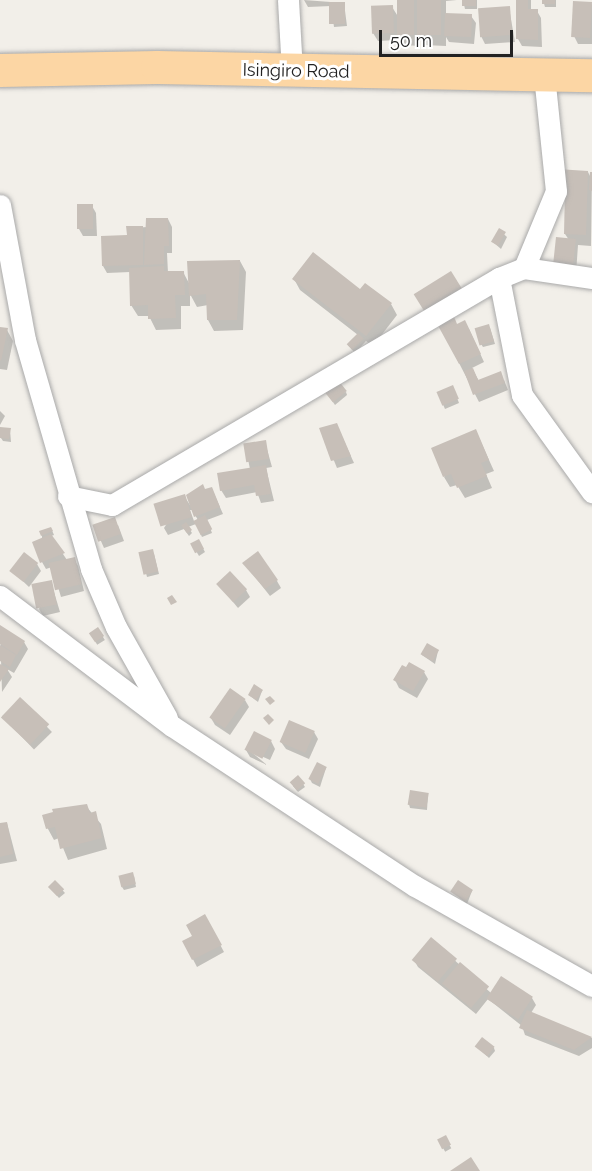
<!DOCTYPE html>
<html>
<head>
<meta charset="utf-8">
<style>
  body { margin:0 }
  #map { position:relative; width:592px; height:1171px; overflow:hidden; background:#f2efe9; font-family:Raleway,sans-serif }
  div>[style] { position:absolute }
  .shadow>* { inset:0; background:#0003; transform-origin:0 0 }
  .building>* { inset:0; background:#c7bfb8; transform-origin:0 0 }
  .roads { filter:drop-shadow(0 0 2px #a9a9a9) drop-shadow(0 0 2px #a9a9a9) }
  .minor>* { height:21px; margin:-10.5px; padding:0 10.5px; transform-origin:10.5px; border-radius:10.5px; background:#fff }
  .primary>* { height:33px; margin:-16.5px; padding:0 16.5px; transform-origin:16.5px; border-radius:16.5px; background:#fcd6a4 }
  span { translate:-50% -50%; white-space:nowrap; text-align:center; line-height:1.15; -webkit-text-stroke:6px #fff; paint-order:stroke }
  .street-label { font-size:18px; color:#222 }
  .scale { position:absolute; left:379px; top:30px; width:134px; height:27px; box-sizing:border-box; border:3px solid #222; border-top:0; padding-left:8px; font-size:18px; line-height:21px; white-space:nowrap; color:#222; -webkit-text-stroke:4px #fff; paint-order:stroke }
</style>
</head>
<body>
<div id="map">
  <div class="shadow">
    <div style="clip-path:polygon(304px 0,344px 3px,347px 26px,334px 27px,331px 6px,308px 7px)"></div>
    <div style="clip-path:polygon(399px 0,457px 0,446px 1px,446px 14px,471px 16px,476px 23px,474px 44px,449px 42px,446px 37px,446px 46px,424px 45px,419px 37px,419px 46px,405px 45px,397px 32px,397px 40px,378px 41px,373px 33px,392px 7px,399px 18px)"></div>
    <div style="clip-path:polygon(463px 0,477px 0,477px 9px,465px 9px)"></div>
    <div style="clip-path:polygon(518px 0,531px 0,531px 11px,537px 11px,541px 18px,542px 47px,522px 46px,518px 39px)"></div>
    <div style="clip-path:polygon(543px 0,556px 0,556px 7px,545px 7px)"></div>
    <div style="clip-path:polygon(592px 3px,592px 44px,578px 44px,574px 36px)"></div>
    <div style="clip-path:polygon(509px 8px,515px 42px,485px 44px,481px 36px)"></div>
    <div style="clip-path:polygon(588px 172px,591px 178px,592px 173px,591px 246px,578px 245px,576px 274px,558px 271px,569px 240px,565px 234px,567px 199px,558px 188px)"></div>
    <div style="clip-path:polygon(92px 206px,96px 213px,97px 236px,83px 236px,79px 229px)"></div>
    <div style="clip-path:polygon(168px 219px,172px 227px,172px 253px,167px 253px,168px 273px,183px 272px,190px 285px,240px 261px,246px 272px,243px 330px,214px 331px,208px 320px,208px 305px,197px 307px,190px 294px,190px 306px,181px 306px,181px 329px,156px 330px,149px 316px,138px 316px,131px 305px,130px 272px,107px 273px,103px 266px,128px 236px,128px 228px,148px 227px)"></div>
    <div style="clip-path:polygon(499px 230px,507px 237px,501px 249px,493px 242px)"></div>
    <div style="clip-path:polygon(294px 279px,360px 291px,391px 304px,397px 315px,373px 346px,366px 341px,355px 353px,348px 345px,358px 335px,300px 290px)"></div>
    <div style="clip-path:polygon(438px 322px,469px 329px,484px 362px,472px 368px,479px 381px,504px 380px,508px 390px,479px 402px)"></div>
    <div style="clip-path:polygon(0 328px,7px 330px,13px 341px,7px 370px,0 369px)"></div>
    <div style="clip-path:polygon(490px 328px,495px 344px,483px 347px,481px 344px)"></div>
    <div style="clip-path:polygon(454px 390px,459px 403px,445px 409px,438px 393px)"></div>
    <div style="clip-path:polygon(346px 392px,347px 395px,335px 405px,328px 395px)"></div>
    <div style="clip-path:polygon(0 411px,5px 416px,0 425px)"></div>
    <div style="clip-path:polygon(321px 429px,340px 432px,354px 463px,337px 468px)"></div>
    <div style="clip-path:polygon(10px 430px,11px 442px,3px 441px,1px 438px)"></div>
    <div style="clip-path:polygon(476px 431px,494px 471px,486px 474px,492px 488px,465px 498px,457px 485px,450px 487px,444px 477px)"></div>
    <div style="clip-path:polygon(265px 442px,272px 467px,266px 468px,274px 501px,261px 503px,257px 492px,226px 498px,221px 490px,250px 469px,245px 445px)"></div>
    <div style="clip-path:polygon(evenodd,212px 489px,223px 514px,207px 520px,212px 533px,202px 537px,196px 524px,188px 527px,192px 533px,189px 536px,184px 529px,168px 535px,164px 528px,184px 496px,190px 505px,212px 489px,190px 510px,192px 510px,198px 520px,194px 521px,190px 510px)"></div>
    <div style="clip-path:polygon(94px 525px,118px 525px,124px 541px,104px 548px)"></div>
    <div style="clip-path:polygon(51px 528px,54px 535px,51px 536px,67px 560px,74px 559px,78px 566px,84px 591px,61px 597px,52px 567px,46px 569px,42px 562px,42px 535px)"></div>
    <div style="clip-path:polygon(199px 541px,205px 552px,199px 556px,192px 544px)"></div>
    <div style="clip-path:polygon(141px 554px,154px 554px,159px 574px,147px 577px)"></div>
    <div style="clip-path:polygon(244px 563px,277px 581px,281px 588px,270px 596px)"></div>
    <div style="clip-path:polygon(37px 564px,41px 571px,29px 587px,12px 571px)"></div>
    <div style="clip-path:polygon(51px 582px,60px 612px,43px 616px,39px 609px)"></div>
    <div style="clip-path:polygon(218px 584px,246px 590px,250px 597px,238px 608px)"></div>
    <div style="clip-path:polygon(0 627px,24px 642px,28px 649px,14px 673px,7px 669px,12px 677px,2px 692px)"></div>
    <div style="left:98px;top:629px;width:13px;height:9px;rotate:58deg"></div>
    <div style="clip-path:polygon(438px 651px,435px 664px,422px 655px)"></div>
    <div style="clip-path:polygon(424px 672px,428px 679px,417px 698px,399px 688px,395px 680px)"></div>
    <div style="clip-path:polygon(262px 691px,258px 702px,249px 695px)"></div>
    <div style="left:20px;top:699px;width:46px;height:25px;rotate:46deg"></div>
    <div style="clip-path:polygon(245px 700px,249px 707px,230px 735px,215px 725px,211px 718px)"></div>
    <div style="clip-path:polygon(314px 732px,318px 739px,309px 759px,286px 749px,281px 742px)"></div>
    <div style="clip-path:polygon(271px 741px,275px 749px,270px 760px,250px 751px,267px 765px,250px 757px,246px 750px)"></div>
    <div style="clip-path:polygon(326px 768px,320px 787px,312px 783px,310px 779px)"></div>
    <div style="clip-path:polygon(303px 784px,305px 787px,298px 792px,293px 786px)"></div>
    <div style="clip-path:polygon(428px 795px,427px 810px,410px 808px,409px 804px)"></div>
    <div style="clip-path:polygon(86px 806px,101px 824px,107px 849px,68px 860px,59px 838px,54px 840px,48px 829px,44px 816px)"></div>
    <div style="clip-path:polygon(7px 823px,17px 861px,0 864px,0 825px)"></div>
    <div style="clip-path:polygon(134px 876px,136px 887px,124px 890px,122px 887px)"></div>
    <div style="clip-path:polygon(55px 882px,65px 893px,59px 898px,52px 890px)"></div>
    <div style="clip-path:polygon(472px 891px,467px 904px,453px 892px)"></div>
    <div style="clip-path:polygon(205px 916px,224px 952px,197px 967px,184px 942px,194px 936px)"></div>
    <div style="clip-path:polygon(431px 939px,491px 993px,532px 998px,536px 1005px,531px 1013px,592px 1038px,592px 1048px,579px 1056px,525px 1035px,522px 1026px,488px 999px,476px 1014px,418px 967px,414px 960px)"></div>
    <div style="clip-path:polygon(476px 1046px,494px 1048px,495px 1051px,489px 1058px)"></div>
    <div style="left:445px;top:1137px;width:13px;height:7px;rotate:61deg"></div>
  </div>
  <div class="building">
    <div style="left:397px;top:0;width:17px;height:35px"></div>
    <div style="left:417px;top:0;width:24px;height:35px"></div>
    <div style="left:462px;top:0;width:14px;height:6px"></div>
    <div style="clip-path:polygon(516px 0,528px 0,528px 9px,538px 9px,538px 40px,516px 39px)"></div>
    <div style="left:542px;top:0;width:13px;height:4px"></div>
    <div style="left:573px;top:1px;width:19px;height:36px;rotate:3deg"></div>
    <div style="left:329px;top:2px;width:16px;height:22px"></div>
    <div style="left:393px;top:5px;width:28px;height:22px;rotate:88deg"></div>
    <div style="left:510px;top:6px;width:29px;height:32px;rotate:86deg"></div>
    <div style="left:445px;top:13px;width:27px;height:23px;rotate:2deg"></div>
    <div style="clip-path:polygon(557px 169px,588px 171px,586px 235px,564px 234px,565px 189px)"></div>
    <div style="clip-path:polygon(590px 172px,592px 172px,592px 191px,589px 190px)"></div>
    <div style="left:77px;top:204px;width:16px;height:25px"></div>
    <div style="clip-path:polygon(146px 218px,168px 218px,169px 246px,164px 246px,164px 264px,144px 265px)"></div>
    <div style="clip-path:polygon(126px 226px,143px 226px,143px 265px,102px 266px,101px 236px,127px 235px)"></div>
    <div style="left:499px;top:228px;width:8px;height:16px;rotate:30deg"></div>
    <div style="left:556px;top:237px;width:20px;height:27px;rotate:6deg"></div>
    <div style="clip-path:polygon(313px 252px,360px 289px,365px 283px,392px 303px,366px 336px,292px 279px)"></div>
    <div style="clip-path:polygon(240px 260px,237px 320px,207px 320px,206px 294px,189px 296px,187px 261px)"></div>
    <div style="clip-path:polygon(164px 266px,164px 271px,184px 271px,185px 295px,175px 295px,176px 318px,148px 319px,148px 305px,130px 306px,129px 268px)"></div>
    <div style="left:451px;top:271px;width:22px;height:44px;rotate:58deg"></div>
    <div style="clip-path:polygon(453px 314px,457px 324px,465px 320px,481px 354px,459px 364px,436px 322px)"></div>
    <div style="left:489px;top:324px;width:18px;height:15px;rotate:74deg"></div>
    <div style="clip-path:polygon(0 327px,8px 328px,1px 361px,0 360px)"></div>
    <div style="left:358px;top:333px;width:8px;height:16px;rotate:45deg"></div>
    <div style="clip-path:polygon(473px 368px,478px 380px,501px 371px,505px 383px,473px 395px,464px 371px)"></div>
    <div style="left:338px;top:380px;width:14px;height:18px;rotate:51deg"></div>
    <div style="left:453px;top:385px;width:15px;height:18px;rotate:67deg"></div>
    <div style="clip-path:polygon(337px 423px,351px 456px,331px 461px,319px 428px)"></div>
    <div style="clip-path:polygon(0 427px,11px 428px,9px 439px,0 438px)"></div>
    <div style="clip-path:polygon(476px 429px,489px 460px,481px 463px,487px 476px,457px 488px,451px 474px,443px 477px,431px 448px)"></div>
    <div style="left:266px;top:440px;width:19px;height:23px;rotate:81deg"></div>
    <div style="clip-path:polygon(266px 465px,271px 494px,256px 496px,254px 485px,220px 491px,217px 473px)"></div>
    <div style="clip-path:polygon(203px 484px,205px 489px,212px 487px,220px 507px,194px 517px,186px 495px)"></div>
    <div style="left:185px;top:494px;width:24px;height:33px;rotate:73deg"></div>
    <div style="left:205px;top:515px;width:16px;height:13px;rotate:63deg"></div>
    <div style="left:115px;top:517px;width:18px;height:24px;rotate:71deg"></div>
    <div style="left:186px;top:522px;width:10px;height:6px;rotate:53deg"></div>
    <div style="clip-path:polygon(51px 527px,53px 531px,41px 536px,39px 531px)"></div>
    <div style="clip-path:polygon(51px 534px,65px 553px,40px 563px,32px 542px)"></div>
    <div style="left:199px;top:539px;width:11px;height:10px;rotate:63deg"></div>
    <div style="left:153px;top:549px;width:23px;height:15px;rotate:77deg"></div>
    <div style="clip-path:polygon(258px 551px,278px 580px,265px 589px,242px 563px)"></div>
    <div style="left:24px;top:552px;width:18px;height:24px;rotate:38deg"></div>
    <div style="left:75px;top:557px;width:28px;height:27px;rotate:77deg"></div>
    <div style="left:230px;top:571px;width:25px;height:19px;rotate:47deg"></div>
    <div style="left:52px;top:580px;width:25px;height:21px;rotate:79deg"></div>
    <div style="clip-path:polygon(172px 595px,177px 602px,171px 605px,167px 598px)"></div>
    <div style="clip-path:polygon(0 625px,25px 641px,17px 655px,0 644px)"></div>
    <div style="left:98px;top:627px;width:11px;height:11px;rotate:56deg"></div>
    <div style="left:427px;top:643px;width:14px;height:13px;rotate:30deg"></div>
    <div style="clip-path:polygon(0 645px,16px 655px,10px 667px,0 661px)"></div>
    <div style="clip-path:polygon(409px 662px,425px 671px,413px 691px,393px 680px,402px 665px,406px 667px)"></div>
    <div style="clip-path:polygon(0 664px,9px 669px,0 682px)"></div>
    <div style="clip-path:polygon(254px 684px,263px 690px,256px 700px,248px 695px)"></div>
    <div style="left:230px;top:688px;width:19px;height:36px;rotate:35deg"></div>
    <div style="clip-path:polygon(270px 696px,275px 701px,270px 705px,265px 699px)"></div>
    <div style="left:20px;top:697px;width:40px;height:28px;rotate:43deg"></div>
    <div style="clip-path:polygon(268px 714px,274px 720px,269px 725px,263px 718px)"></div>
    <div style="left:289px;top:720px;width:28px;height:24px;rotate:23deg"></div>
    <div style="left:254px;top:731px;width:20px;height:21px;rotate:27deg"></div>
    <div style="left:317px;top:762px;width:11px;height:19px;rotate:27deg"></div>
    <div style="left:298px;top:775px;width:11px;height:11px;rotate:49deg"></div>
    <div style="left:410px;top:790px;width:19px;height:15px;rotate:9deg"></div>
    <div style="clip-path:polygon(87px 804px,90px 813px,96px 811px,102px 838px,60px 849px,55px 827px,46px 829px,42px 815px,53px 812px,52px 809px)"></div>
    <div style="clip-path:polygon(7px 822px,13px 854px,0 857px,0 823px)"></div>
    <div style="left:133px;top:872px;width:12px;height:15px;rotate:76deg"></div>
    <div style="left:55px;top:880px;width:13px;height:10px;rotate:45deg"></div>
    <div style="left:458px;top:880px;width:18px;height:14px;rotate:34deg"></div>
    <div style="clip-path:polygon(205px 914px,222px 945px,192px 960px,182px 941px,192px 936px,186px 925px)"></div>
    <div style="left:431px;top:937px;width:34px;height:30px;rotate:40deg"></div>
    <div style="left:460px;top:962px;width:38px;height:28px;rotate:40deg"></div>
    <div style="left:501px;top:976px;width:38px;height:27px;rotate:33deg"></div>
    <div style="clip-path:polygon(527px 1010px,592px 1037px,574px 1050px,519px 1028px)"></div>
    <div style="left:482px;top:1037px;width:16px;height:12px;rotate:38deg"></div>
    <div style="left:446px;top:1135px;width:11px;height:10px;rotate:63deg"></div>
    <div style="clip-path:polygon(471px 1157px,480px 1171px,450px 1171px)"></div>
  </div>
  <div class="roads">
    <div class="minor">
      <div style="left:288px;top:0;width:72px;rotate:86.8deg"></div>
      <div style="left:0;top:205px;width:137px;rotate:79.5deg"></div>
      <div style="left:25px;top:340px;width:238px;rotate:73.9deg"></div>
      <div style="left:91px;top:569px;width:63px;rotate:66.7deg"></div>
      <div style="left:116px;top:627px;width:104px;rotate:60.7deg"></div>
      <div style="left:524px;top:268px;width:69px;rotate:8.4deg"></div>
      <div style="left:499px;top:278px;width:119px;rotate:78.9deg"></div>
      <div style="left:522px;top:395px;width:120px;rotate:54.2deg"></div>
      <div style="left:68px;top:496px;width:45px;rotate:11.6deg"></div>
      <div style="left:112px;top:505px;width:449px;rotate:-30.4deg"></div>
      <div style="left:499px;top:278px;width:27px;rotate:-22deg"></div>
      <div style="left:524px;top:268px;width:83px;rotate:-67.4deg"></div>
      <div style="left:556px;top:191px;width:117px;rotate:-95.9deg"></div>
      <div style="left:0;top:596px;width:216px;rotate:37.1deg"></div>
      <div style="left:172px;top:726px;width:291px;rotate:33.4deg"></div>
      <div style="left:415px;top:886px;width:203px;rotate:29.5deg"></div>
    </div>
    <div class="primary">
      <div style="left:0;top:70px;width:157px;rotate:-1.1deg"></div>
      <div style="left:157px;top:67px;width:435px;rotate:1.1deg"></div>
    </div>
  </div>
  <div class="street-label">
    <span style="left:296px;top:71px;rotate:1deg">Isingiro Road</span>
  </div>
  <div class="scale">50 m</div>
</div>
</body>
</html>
